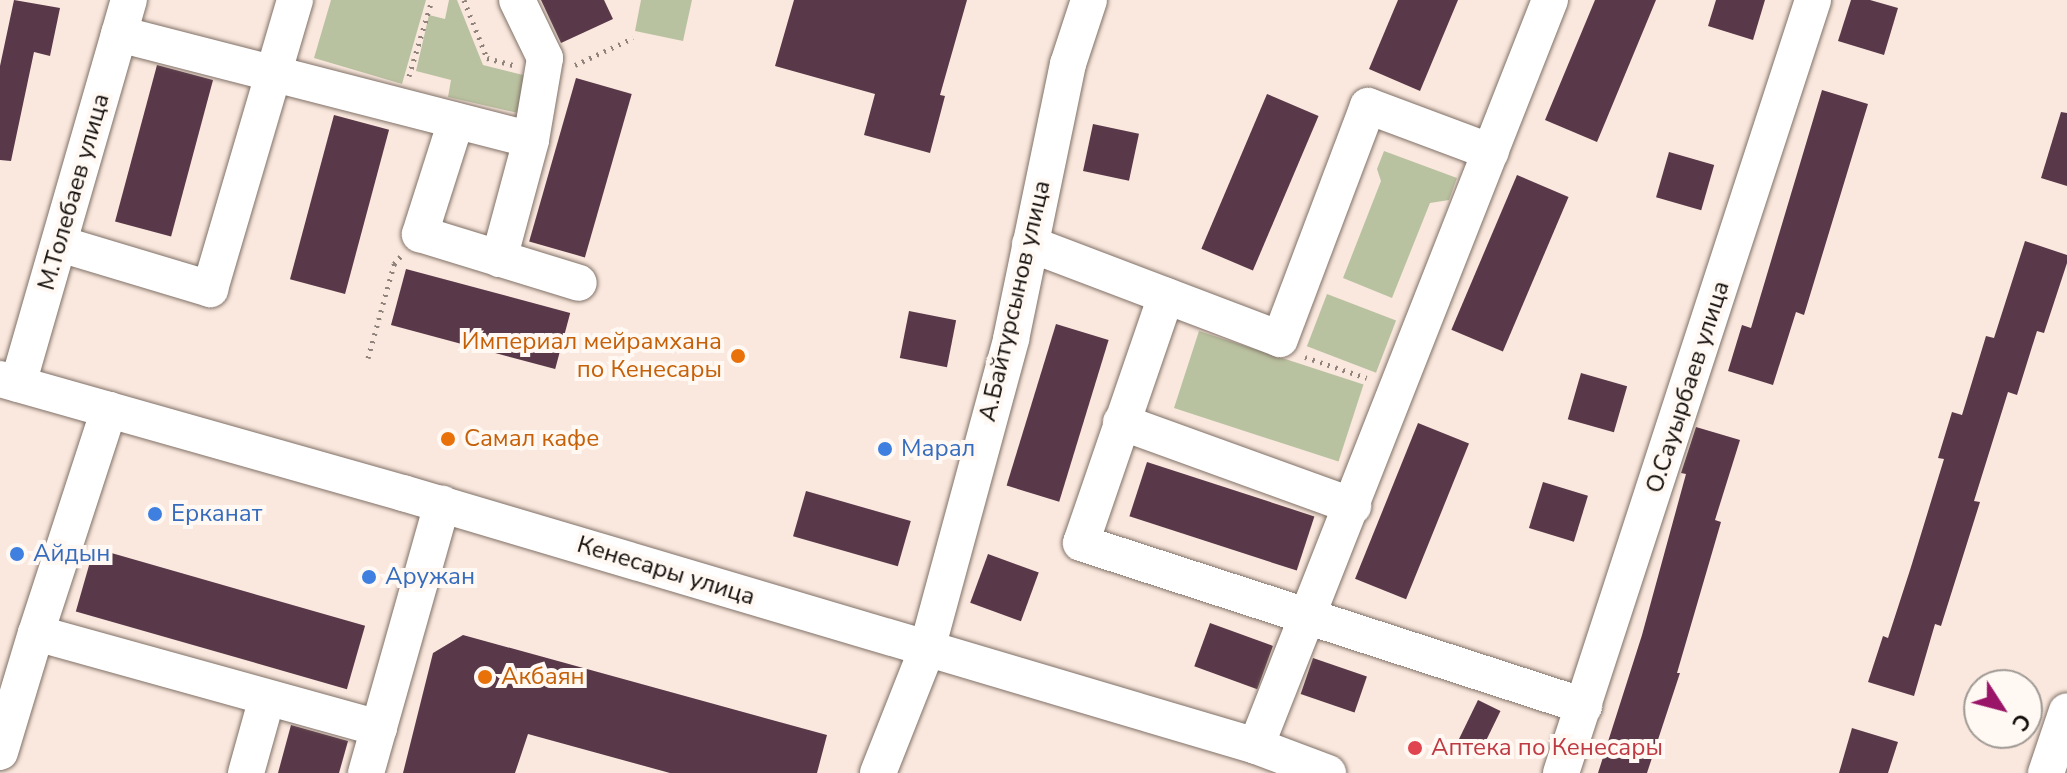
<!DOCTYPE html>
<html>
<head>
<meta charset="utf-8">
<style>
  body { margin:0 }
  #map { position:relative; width:2067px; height:773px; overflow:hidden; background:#fae8de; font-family:"Nunito Sans",sans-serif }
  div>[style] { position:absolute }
  .green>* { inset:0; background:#b9c2a0; transform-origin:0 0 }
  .building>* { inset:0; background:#593949; transform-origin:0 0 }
  .path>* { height:5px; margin-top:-2.5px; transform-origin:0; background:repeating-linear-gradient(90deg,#8f837b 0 2px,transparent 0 8px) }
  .roads { filter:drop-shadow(0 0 2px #807167) drop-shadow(0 0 2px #807167) }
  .minor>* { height:36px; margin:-18px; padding:0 18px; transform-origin:18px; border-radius:18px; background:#fff }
  .dots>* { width:22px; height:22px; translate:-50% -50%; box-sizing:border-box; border:4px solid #fff8f3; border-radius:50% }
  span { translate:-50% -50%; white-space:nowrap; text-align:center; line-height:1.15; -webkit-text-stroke:8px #fff8f3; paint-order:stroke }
  .street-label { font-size:24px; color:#120d09 }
  .food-label { font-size:24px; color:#c56008 }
  .right { translate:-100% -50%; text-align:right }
  .left { translate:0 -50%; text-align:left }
  .shop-label { font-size:24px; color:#366cbe }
  .health-label { font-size:24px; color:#be3a42 }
  .north { position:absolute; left:1963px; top:669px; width:80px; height:80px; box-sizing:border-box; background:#fff8f3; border:2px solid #a09a95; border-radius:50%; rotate:126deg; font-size:22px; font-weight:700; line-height:32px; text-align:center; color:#120d09 }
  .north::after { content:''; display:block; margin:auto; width:28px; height:36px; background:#9a1568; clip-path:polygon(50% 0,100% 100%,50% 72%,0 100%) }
</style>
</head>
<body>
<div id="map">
  <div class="green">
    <div style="clip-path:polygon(331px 0,426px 0,402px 84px,314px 58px)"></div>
    <div style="clip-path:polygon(449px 0,457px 0,483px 65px,527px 76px,518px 113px,448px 97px,451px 80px,416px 71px,429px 15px,445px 19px)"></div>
    <div style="clip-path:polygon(641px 0,692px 0,683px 41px,635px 31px)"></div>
    <div style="clip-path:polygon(1384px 151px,1457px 178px,1449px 200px,1430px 203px,1392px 298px,1343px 278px,1381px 181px,1377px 169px)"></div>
    <div style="left:1327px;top:294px;width:74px;height:56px;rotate:21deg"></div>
    <div style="left:1199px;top:331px;width:173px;height:81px;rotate:18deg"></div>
  </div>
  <div class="building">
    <div style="clip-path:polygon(14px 0,60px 8px,50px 56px,34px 52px,11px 161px,0 160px,0 66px)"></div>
    <div style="clip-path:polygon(541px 0,604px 0,613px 19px,561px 43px)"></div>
    <div style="clip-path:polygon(794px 0,967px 0,940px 95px,945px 96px,930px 153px,864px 135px,875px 94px,775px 66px)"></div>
    <div style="clip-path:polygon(1398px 0,1458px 0,1420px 91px,1369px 69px)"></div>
    <div style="clip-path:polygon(1595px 0,1656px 0,1597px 142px,1545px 120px)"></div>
    <div style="clip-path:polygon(1716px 0,1765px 0,1753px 40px,1708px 26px)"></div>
    <div style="clip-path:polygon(1851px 0,1870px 0,1898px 8px,1884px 55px,1838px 41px)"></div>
    <div style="left:157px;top:65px;width:58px;height:162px;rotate:15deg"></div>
    <div style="left:576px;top:78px;width:58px;height:170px;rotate:16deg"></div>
    <div style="clip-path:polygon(1822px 90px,1868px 104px,1804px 315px,1796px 312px,1773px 385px,1728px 371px,1742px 325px,1751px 328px)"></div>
    <div style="left:1267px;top:94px;width:56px;height:168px;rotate:23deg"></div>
    <div style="clip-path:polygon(2061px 112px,2067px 113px,2067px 186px,2041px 178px)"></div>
    <div style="left:334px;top:115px;width:57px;height:170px;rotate:15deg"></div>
    <div style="left:1093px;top:124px;width:47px;height:48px;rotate:12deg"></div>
    <div style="left:1669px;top:152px;width:47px;height:47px;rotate:16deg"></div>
    <div style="left:1517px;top:175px;width:56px;height:168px;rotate:23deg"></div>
    <div style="clip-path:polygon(2025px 241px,2067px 255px,2067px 263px,2044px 333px,2037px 331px,2017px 395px,2008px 392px,1974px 501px,1980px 502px,1941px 626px,1935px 624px,1914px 696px,1868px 682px,1883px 636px,1888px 638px,1911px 567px,1944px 459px,1938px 458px,1952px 412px,1962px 415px,1986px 336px,1994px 338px)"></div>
    <div style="left:406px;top:269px;width:170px;height:58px;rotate:15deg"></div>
    <div style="left:909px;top:311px;width:48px;height:48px;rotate:11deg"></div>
    <div style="left:1056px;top:324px;width:55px;height:169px;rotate:17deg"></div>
    <div style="left:1581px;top:373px;width:48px;height:48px;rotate:16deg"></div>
    <div style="left:1418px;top:423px;width:55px;height:168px;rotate:22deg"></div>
    <div style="clip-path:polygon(1696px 427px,1740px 440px,1715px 520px,1721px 522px,1677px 673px,1680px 673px,1647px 773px,1598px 773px,1642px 635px,1686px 474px,1681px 473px)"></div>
    <div style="left:1147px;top:462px;width:176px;height:57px;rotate:18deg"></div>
    <div style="left:1543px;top:482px;width:47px;height:48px;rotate:17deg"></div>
    <div style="left:806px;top:491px;width:109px;height:47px;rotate:16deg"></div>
    <div style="left:94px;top:548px;width:282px;height:66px;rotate:16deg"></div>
    <div style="left:988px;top:554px;width:54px;height:52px;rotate:20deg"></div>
    <div style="left:1210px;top:623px;width:67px;height:46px;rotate:20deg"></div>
    <div style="clip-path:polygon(463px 635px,827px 735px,817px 773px,670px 773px,528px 734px,515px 773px,403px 773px,433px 653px)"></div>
    <div style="left:1313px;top:658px;width:57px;height:38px;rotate:19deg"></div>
    <div style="left:1478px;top:700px;width:25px;height:45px;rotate:26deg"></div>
    <div style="clip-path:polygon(291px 725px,348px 741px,339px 773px,278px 773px)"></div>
    <div style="clip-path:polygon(1852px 728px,1898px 742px,1888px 773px,1839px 773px)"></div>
  </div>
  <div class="path">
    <div style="left:464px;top:0;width:62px;rotate:68.4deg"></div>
    <div style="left:487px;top:58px;width:28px;rotate:15deg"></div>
    <div style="left:575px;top:65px;width:64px;rotate:-25deg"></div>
    <div style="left:409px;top:76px;width:79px;rotate:-73.2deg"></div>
    <div style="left:1305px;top:357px;width:65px;rotate:18.7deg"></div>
    <div style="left:368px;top:358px;width:98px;rotate:-74.5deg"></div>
    <div style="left:394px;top:264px;width:11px;rotate:-49deg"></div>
  </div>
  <div class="roads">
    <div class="minor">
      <div style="left:119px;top:34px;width:425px;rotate:14.4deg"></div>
      <div style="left:456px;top:121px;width:119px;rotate:107.7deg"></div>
      <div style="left:420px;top:234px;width:166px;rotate:17.1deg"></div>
      <div style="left:60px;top:244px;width:157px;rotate:16.7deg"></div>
      <div style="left:210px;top:289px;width:301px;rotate:-73.6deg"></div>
      <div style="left:1030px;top:244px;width:267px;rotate:20.8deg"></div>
      <div style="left:1280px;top:339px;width:249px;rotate:-69.3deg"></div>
      <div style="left:1368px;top:106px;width:131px;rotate:20.5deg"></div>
      <div style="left:499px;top:259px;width:123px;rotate:-74.9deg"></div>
      <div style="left:531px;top:140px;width:83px;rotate:-80.3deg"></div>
      <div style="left:545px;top:58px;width:64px;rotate:-115.8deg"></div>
      <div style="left:1166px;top:296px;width:261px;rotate:109deg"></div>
      <div style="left:1081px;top:543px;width:529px;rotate:17.96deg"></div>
      <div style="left:0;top:379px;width:419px;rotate:15.8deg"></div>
      <div style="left:403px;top:493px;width:890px;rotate:16.52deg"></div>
      <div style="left:1256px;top:746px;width:77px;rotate:20.6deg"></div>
      <div style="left:18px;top:384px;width:400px;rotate:-73.9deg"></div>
      <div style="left:1121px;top:422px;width:247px;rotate:19.9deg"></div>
      <div style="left:36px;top:633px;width:235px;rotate:-71.9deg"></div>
      <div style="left:1256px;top:746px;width:802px;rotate:-68.49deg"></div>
      <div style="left:0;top:752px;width:124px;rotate:-73.2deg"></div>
      <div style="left:36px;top:633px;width:356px;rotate:15.5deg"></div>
      <div style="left:246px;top:773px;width:78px;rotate:-74.4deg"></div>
      <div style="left:366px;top:773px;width:280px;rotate:-74.2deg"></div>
      <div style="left:878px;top:773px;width:133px;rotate:-68.4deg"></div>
      <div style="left:927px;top:649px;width:321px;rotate:-74.8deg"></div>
      <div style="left:1011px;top:339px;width:281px;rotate:-78.3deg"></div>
      <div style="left:1068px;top:64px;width:67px;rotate:-71.8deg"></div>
      <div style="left:1561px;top:773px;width:813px;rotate:-71.94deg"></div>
      <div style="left:2046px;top:773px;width:65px;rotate:-71.3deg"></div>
    </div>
  </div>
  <div class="dots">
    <div style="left:738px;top:356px;background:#e8710a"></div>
    <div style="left:448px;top:439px;background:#e8710a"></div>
    <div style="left:885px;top:449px;background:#3f7fe0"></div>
    <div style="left:155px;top:514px;background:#3f7fe0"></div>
    <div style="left:17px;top:554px;background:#3f7fe0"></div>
    <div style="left:369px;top:577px;background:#3f7fe0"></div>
    <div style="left:485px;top:677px;background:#e8710a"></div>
    <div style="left:1415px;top:748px;background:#e0444e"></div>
  </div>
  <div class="street-label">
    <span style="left:74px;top:192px;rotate:-74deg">М.Толебаев улица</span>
    <span style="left:1015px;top:301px;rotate:-77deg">А.Байтурсынов улица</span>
    <span style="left:1688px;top:387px;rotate:-72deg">О.Сауырбаев улица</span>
    <span style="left:666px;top:571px;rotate:17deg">Кенесары улица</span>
  </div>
  <div class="food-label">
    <span class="right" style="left:722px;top:356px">Империал мейрамхана<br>по Кенесары</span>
    <span class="left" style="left:464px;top:439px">Самал кафе</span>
    <span class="left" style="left:501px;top:677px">Акбаян</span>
  </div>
  <div class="shop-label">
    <span class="left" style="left:901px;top:449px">Марал</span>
    <span class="left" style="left:171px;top:514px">Ерканат</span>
    <span class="left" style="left:33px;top:554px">Айдын</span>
    <span class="left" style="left:385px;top:577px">Аружан</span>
  </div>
  <div class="health-label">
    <span class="left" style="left:1431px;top:748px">Аптека по Кенесары</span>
  </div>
  <div class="north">С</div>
</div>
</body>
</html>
